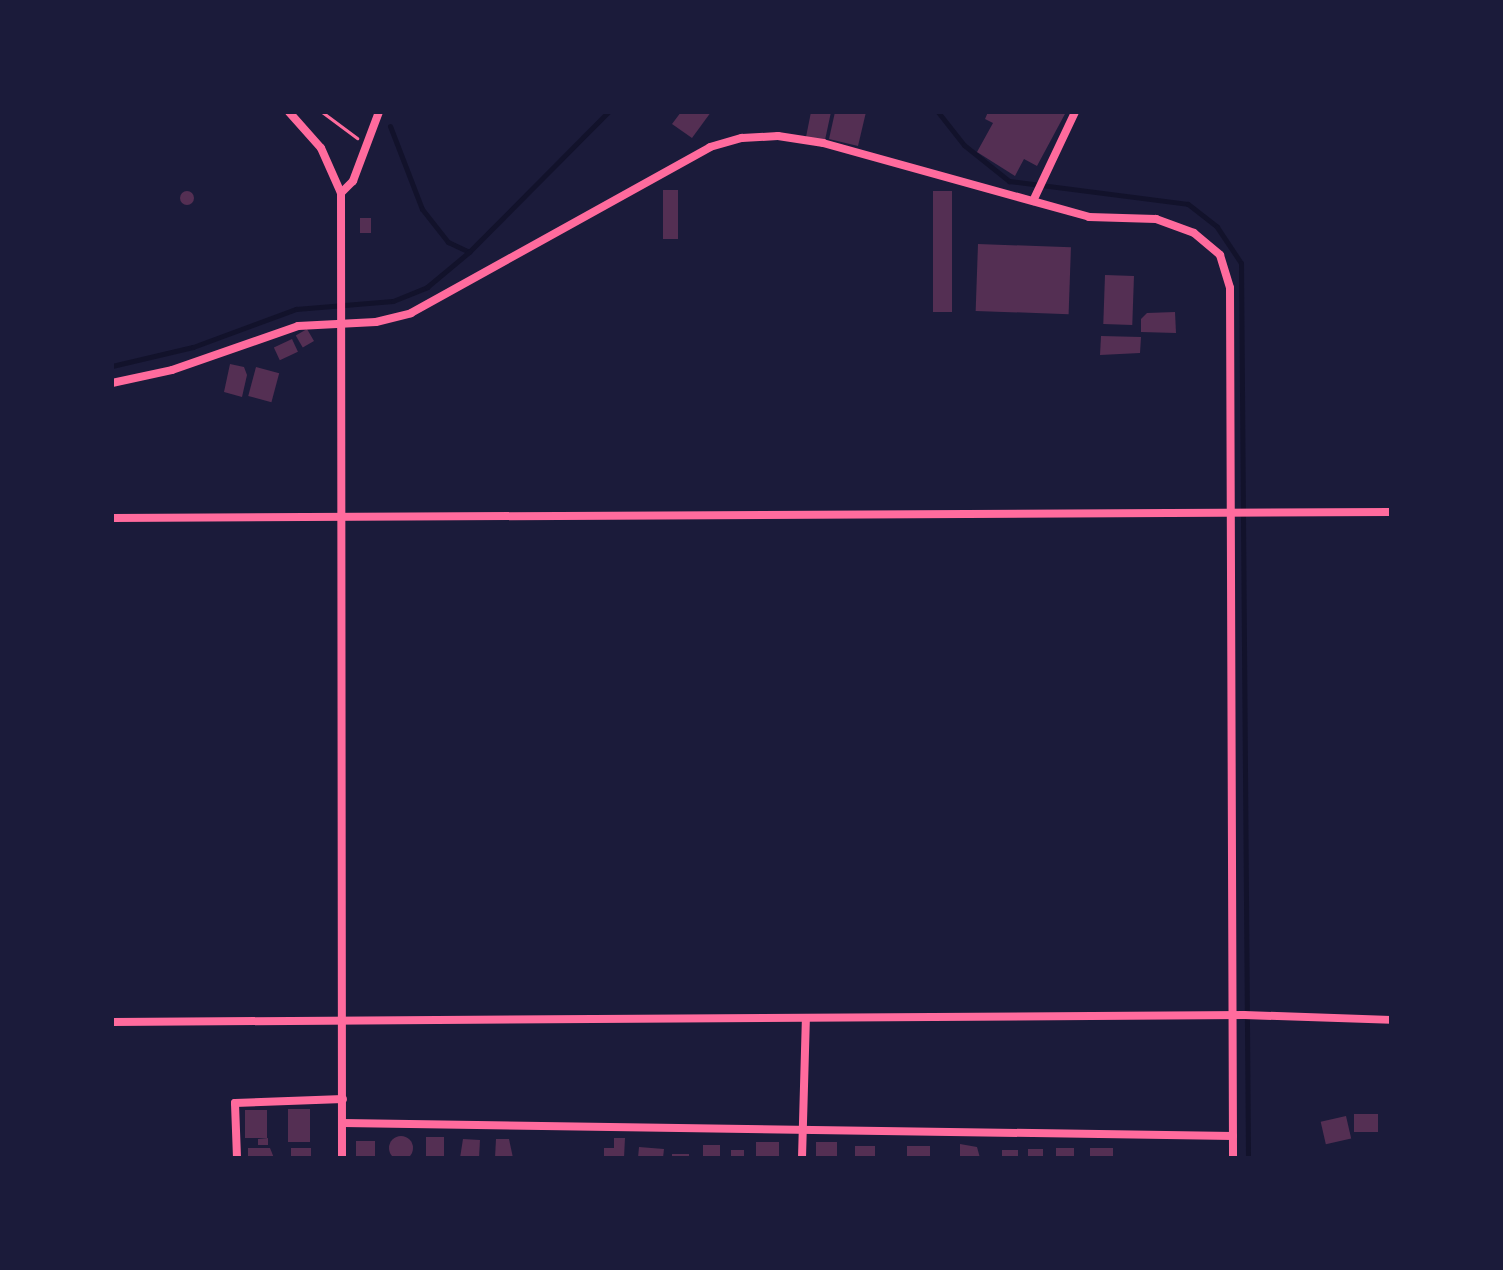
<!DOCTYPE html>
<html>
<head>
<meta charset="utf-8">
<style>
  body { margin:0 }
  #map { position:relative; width:1503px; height:1270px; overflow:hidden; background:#1b1b3a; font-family:Lora,serif }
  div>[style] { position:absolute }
  .stream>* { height:5px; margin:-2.5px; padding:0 2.5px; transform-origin:2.5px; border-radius:2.5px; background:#12122b }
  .building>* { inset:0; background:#542f53; transform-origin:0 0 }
  .round { border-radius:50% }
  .path>* { height:3px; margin:-1.5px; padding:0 1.5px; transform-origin:1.5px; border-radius:1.5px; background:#ff6b9d }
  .minor>* { height:8px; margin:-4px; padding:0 4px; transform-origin:4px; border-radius:4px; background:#ff6b9d }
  span { translate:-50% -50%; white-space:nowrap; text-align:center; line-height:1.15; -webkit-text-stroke:8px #1b1b3a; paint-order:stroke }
  .frame { position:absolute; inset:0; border:114px solid #1b1b3a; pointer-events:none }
</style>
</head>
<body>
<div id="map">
  <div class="stream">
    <div style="left:938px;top:112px;width:42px;rotate:51.8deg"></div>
    <div style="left:964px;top:145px;width:58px;rotate:38.7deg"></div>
    <div style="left:1009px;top:181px;width:180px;rotate:7.3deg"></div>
    <div style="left:1188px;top:204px;width:37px;rotate:38deg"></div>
    <div style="left:1217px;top:227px;width:43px;rotate:56.3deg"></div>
    <div style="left:1241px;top:263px;width:895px;rotate:89.55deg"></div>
    <div style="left:390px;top:126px;width:89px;rotate:68.9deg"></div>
    <div style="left:422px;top:209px;width:42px;rotate:51.8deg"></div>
    <div style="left:448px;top:242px;width:23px;rotate:25deg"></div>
    <div style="left:469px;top:252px;width:197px;rotate:-45.2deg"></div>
    <div style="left:112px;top:366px;width:83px;rotate:-13.2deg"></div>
    <div style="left:193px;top:347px;width:110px;rotate:-20.3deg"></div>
    <div style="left:296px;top:309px;width:97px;rotate:-4.7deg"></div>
    <div style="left:393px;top:301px;width:37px;rotate:-22deg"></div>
    <div style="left:427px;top:287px;width:55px;rotate:-39.8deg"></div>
  </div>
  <div class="building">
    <div style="clip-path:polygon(681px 112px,711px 112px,692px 138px,672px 124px)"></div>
    <div style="clip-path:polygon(811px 112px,831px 112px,825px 140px,806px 137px)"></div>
    <div style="clip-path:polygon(835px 112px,866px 112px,858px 146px,829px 139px)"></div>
    <div style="clip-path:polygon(988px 112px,1066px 112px,1037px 166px,1024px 159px,1015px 176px,977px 152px,993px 123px,985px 119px)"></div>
    <div style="left:663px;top:190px;width:15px;height:49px"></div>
    <div style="left:933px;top:191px;width:19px;height:121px"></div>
    <div class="round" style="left:180px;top:191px;width:14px;height:14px"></div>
    <div style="left:360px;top:218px;width:11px;height:15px"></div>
    <div style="left:978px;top:244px;width:93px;height:67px;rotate:2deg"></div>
    <div style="left:1105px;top:275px;width:29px;height:49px;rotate:2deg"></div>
    <div style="clip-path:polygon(1175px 312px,1176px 333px,1141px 332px,1141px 319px,1147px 313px)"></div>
    <div style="left:307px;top:329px;width:14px;height:13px;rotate:60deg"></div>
    <div style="clip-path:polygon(1101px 336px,1141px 337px,1140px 353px,1100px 355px)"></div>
    <div style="left:292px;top:339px;width:14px;height:20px;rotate:65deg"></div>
    <div style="clip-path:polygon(230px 364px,244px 367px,247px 375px,242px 397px,224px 392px)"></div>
    <div style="left:256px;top:367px;width:24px;height:30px;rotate:15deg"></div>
    <div style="left:288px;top:1109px;width:22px;height:33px"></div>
    <div style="left:245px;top:1110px;width:22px;height:28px"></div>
    <div style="left:1354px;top:1114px;width:24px;height:18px"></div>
    <div style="left:1346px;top:1116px;width:23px;height:26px;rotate:77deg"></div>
    <div class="round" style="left:389px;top:1136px;width:24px;height:24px"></div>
    <div style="left:426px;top:1137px;width:18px;height:21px"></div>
    <div style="clip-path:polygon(268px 1138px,268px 1145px,258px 1145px,258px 1139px)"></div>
    <div style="clip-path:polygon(614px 1138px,625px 1138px,624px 1158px,604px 1158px,604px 1148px,614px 1148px)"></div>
    <div style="clip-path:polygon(463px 1139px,480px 1140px,479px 1158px,460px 1158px)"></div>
    <div style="clip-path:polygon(496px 1139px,509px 1139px,513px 1158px,495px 1158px)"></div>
    <div style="left:356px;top:1141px;width:19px;height:17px"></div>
    <div style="left:756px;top:1142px;width:23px;height:16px"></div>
    <div style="left:816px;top:1142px;width:21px;height:16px"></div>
    <div style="clip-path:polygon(960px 1144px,977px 1147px,980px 1158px,960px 1158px)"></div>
    <div style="left:703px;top:1145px;width:17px;height:13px"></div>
    <div style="left:855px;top:1146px;width:20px;height:12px"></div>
    <div style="left:907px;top:1146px;width:23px;height:12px"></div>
    <div style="clip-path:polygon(639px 1147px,664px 1149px,663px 1158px,638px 1158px)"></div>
    <div style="clip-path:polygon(248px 1148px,270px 1148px,274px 1158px,248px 1158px)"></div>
    <div style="left:291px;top:1148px;width:20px;height:10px"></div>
    <div style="left:1056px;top:1148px;width:18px;height:10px"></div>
    <div style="left:1113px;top:1148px;width:10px;height:23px;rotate:90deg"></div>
    <div style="left:1043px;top:1149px;width:9px;height:15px;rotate:90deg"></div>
    <div style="left:731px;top:1150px;width:13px;height:8px"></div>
    <div style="left:1002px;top:1150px;width:16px;height:8px"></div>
    <div style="left:672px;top:1154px;width:17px;height:4px"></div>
  </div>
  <div class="path">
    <div style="left:322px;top:112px;width:44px;rotate:36.6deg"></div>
  </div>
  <div class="minor">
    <div style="left:289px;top:112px;width:48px;rotate:48.4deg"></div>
    <div style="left:321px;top:148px;width:49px;rotate:66deg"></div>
    <div style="left:341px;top:193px;width:965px;rotate:89.94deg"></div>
    <div style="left:341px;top:193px;width:17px;rotate:-45deg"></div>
    <div style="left:353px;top:181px;width:74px;rotate:-69.4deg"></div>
    <div style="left:1033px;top:201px;width:98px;rotate:-64.7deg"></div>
    <div style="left:112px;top:383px;width:61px;rotate:-12.2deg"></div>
    <div style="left:172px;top:370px;width:133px;rotate:-19.2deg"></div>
    <div style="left:298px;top:326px;width:78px;rotate:-2.9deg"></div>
    <div style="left:376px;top:322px;width:36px;rotate:-14deg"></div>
    <div style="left:411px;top:313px;width:342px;rotate:-29deg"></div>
    <div style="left:710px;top:147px;width:33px;rotate:-16deg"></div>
    <div style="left:742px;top:138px;width:36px;rotate:-3deg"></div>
    <div style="left:778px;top:136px;width:46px;rotate:8.8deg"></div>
    <div style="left:823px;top:143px;width:276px;rotate:15.5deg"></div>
    <div style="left:1089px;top:217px;width:67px;rotate:1.7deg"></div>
    <div style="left:1156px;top:219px;width:40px;rotate:20.2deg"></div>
    <div style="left:1194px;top:233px;width:34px;rotate:40deg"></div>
    <div style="left:1220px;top:255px;width:34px;rotate:73deg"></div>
    <div style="left:1230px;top:288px;width:870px;rotate:89.8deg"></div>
    <div style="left:112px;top:518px;width:1279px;rotate:-0.27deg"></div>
    <div style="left:112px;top:1022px;width:1132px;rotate:-0.35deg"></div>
    <div style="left:1244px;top:1015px;width:147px;rotate:1.9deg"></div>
    <div style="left:343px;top:1123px;width:890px;rotate:0.84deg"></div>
    <div style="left:237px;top:1158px;width:55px;rotate:-92.1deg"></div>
    <div style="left:235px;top:1103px;width:108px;rotate:-2.1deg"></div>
    <div style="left:802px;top:1158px;width:139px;rotate:-88.4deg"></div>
  </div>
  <div class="frame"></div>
</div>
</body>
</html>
